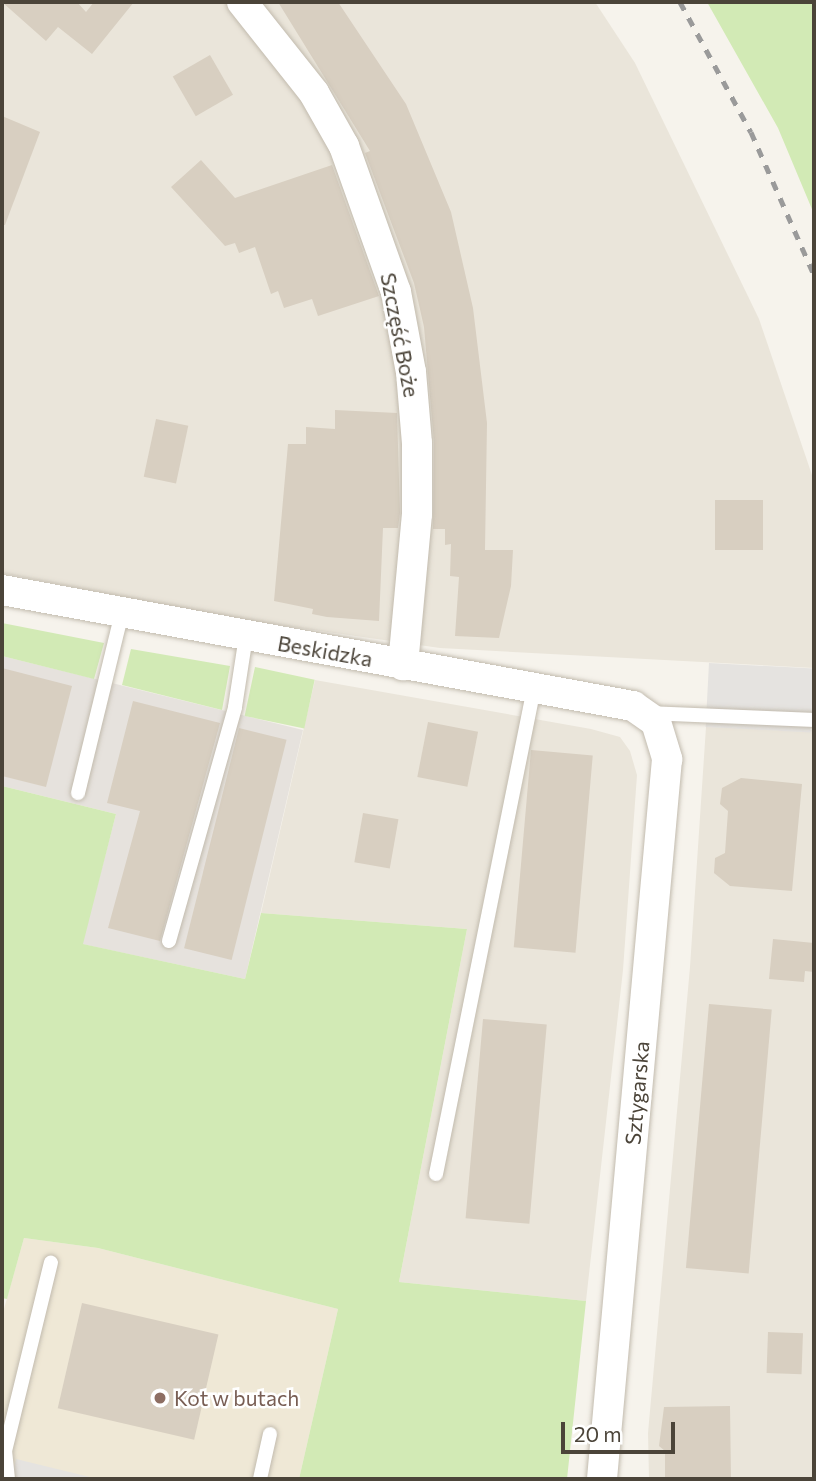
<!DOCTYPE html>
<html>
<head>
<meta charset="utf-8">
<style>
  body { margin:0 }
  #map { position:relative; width:816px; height:1481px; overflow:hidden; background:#f6f3ec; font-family:Commissioner,sans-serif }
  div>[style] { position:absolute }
  .residential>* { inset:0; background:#eae5da }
  .industrial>* { inset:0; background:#e6e2dd }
  .education>* { inset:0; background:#efe8d6 }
  .green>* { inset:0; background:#d2eab5; transform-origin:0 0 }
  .parking>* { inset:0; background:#e5e3e0; transform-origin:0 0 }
  .building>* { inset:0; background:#d8cfc1; transform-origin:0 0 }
  .roads { filter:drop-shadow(0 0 2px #c2bbae) drop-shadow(0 0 2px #c2bbae) }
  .lane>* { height:14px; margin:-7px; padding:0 7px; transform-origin:7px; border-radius:7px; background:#fff }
  .street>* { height:30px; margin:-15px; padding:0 15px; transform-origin:15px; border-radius:15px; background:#fff }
  .rail>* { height:5px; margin-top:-2.5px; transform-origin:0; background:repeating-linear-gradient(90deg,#9a9a9a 0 9px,transparent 0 18px) }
  .dots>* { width:19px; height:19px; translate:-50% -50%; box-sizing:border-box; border:4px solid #fff; border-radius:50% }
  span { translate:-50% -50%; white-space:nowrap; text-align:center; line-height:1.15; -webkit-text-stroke:5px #fff; paint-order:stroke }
  .street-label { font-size:21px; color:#4b4439 }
  .education-label { font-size:21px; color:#785e54 }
  .left { translate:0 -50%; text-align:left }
  .frame { position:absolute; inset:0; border:4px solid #4b4439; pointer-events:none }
  .scale { position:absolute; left:561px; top:1422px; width:114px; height:32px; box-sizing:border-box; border:4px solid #4b4439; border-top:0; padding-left:9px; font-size:21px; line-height:24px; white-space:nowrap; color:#4b4439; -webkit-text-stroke:5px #fff; paint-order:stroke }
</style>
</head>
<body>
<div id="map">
  <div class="residential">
    <div style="clip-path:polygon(2px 2px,595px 2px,635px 63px,759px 319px,814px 481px,814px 668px,440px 648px,229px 618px,2px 573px)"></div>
    <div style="clip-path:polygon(315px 680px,591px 729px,620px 737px,630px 751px,637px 775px,623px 970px,586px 1301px,399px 1282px,467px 929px,261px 913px)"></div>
    <div style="clip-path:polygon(706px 727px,814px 730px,814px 1479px,649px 1479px,648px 1433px,690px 967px)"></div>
  </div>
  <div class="industrial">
    <div style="clip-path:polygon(2px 656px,303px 730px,245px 979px,82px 944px,116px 814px,2px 786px)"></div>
  </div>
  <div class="education">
    <div style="clip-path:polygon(24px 1238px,98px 1248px,338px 1309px,299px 1479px,2px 1479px,2px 1316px)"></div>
  </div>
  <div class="green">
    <div style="clip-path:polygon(707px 2px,814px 2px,814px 214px,778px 128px)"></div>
    <div style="clip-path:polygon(2px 623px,104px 643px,94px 679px,2px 656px)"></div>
    <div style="clip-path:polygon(131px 649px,230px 666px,222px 710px,122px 685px)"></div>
    <div style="left:255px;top:667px;width:61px;height:50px;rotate:12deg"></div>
    <div style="clip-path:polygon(2px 786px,116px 814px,83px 944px,245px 979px,261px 913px,467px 929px,399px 1282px,586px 1301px,567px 1479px,299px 1479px,338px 1309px,98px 1248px,24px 1238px,7px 1299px,2px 1298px)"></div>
  </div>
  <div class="parking">
    <div style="left:709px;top:663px;width:105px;height:64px;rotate:3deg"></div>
    <div style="clip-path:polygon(16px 1459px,98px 1479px,11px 1479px)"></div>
  </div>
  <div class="building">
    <div style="clip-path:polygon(2px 2px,77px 2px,86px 12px,94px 2px,134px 2px,92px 54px,58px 27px,46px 41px)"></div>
    <div style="clip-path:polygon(278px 2px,338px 2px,406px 104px,451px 212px,473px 308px,487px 423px,485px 550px,513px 550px,511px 586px,499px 638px,455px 636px,459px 577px,450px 576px,451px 544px,445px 545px,445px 529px,433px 529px,434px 442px,424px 327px,414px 283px,365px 153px,370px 151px)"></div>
    <div style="left:210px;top:55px;width:46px;height:43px;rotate:60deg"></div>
    <div style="clip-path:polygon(2px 116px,40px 132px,5px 225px,2px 225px)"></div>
    <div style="clip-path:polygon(201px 160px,235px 198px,332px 165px,379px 296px,318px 316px,312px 299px,284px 308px,278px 291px,271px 294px,255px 247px,239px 253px,235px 243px,225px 246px,171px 187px)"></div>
    <div style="clip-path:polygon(335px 410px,397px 413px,400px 513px,398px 528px,383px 528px,379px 621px,327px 617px,312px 614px,313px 609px,274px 601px,288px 444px,306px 444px,306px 427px,335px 429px)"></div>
    <div style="left:156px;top:419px;width:33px;height:59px;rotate:12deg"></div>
    <div style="left:715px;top:500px;width:48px;height:50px"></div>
    <div style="clip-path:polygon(2px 668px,72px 686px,46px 787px,2px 776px)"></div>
    <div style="clip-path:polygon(133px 701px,220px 723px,160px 941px,108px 928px,140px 811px,107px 803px)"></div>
    <div style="left:428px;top:722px;width:51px;height:56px;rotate:11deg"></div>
    <div style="left:239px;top:728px;width:49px;height:227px;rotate:14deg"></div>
    <div style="left:531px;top:750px;width:62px;height:198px;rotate:5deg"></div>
    <div style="clip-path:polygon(741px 778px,802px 784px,792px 891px,730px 886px,714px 873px,715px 858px,725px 853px,728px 811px,720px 804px,722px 788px)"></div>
    <div style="left:363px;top:813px;width:36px;height:50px;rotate:10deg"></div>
    <div style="clip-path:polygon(773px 939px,814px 943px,814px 972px,805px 971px,804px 982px,769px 979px)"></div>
    <div style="left:709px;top:1004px;width:63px;height:265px;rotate:5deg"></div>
    <div style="left:483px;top:1019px;width:64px;height:200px;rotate:5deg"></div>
    <div style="left:82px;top:1303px;width:140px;height:108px;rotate:13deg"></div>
    <div style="left:768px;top:1332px;width:35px;height:41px;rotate:2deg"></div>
    <div style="clip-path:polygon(730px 1406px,731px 1479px,665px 1479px,665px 1451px,659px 1446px,664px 1407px)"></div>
  </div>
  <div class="roads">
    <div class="lane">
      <div style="left:648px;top:713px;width:166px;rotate:2.4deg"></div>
      <div style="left:78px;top:793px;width:185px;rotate:-76.3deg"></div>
      <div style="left:169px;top:941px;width:243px;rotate:-74.2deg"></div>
      <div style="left:235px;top:707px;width:72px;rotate:-81.2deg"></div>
      <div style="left:436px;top:1174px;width:495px;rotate:-78.6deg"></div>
      <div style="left:8px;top:1479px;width:28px;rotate:-96deg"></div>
      <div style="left:5px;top:1451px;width:194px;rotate:-76.3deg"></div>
      <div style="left:260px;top:1479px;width:46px;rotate:-77.5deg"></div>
    </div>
    <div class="street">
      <div style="left:242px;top:2px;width:116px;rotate:51.6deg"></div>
      <div style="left:314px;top:93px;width:61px;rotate:60.5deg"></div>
      <div style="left:344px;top:146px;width:155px;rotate:70.4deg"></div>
      <div style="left:396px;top:292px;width:81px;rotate:79.4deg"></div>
      <div style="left:411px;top:372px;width:71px;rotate:85.2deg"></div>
      <div style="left:417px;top:443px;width:71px;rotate:90deg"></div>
      <div style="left:417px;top:514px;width:152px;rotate:95.3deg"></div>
      <div style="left:2px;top:590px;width:642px;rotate:10.42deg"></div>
      <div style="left:633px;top:706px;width:28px;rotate:35deg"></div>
      <div style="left:656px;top:722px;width:39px;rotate:73deg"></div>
      <div style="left:667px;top:759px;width:723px;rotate:95.16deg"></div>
    </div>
  </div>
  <div class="rail">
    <div style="left:680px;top:2px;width:148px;rotate:61.4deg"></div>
    <div style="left:751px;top:132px;width:156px;rotate:66.2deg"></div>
  </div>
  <div class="dots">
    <div style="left:160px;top:1398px;background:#8d6e63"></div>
  </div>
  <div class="street-label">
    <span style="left:400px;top:335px;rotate:79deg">Szczęść Boże</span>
    <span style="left:325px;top:651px;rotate:10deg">Beskidzka</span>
    <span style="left:637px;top:1093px;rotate:-85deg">Sztygarska</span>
  </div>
  <div class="education-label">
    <span class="left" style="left:174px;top:1398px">Kot w butach</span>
  </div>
  <div class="frame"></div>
  <div class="scale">20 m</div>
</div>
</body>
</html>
